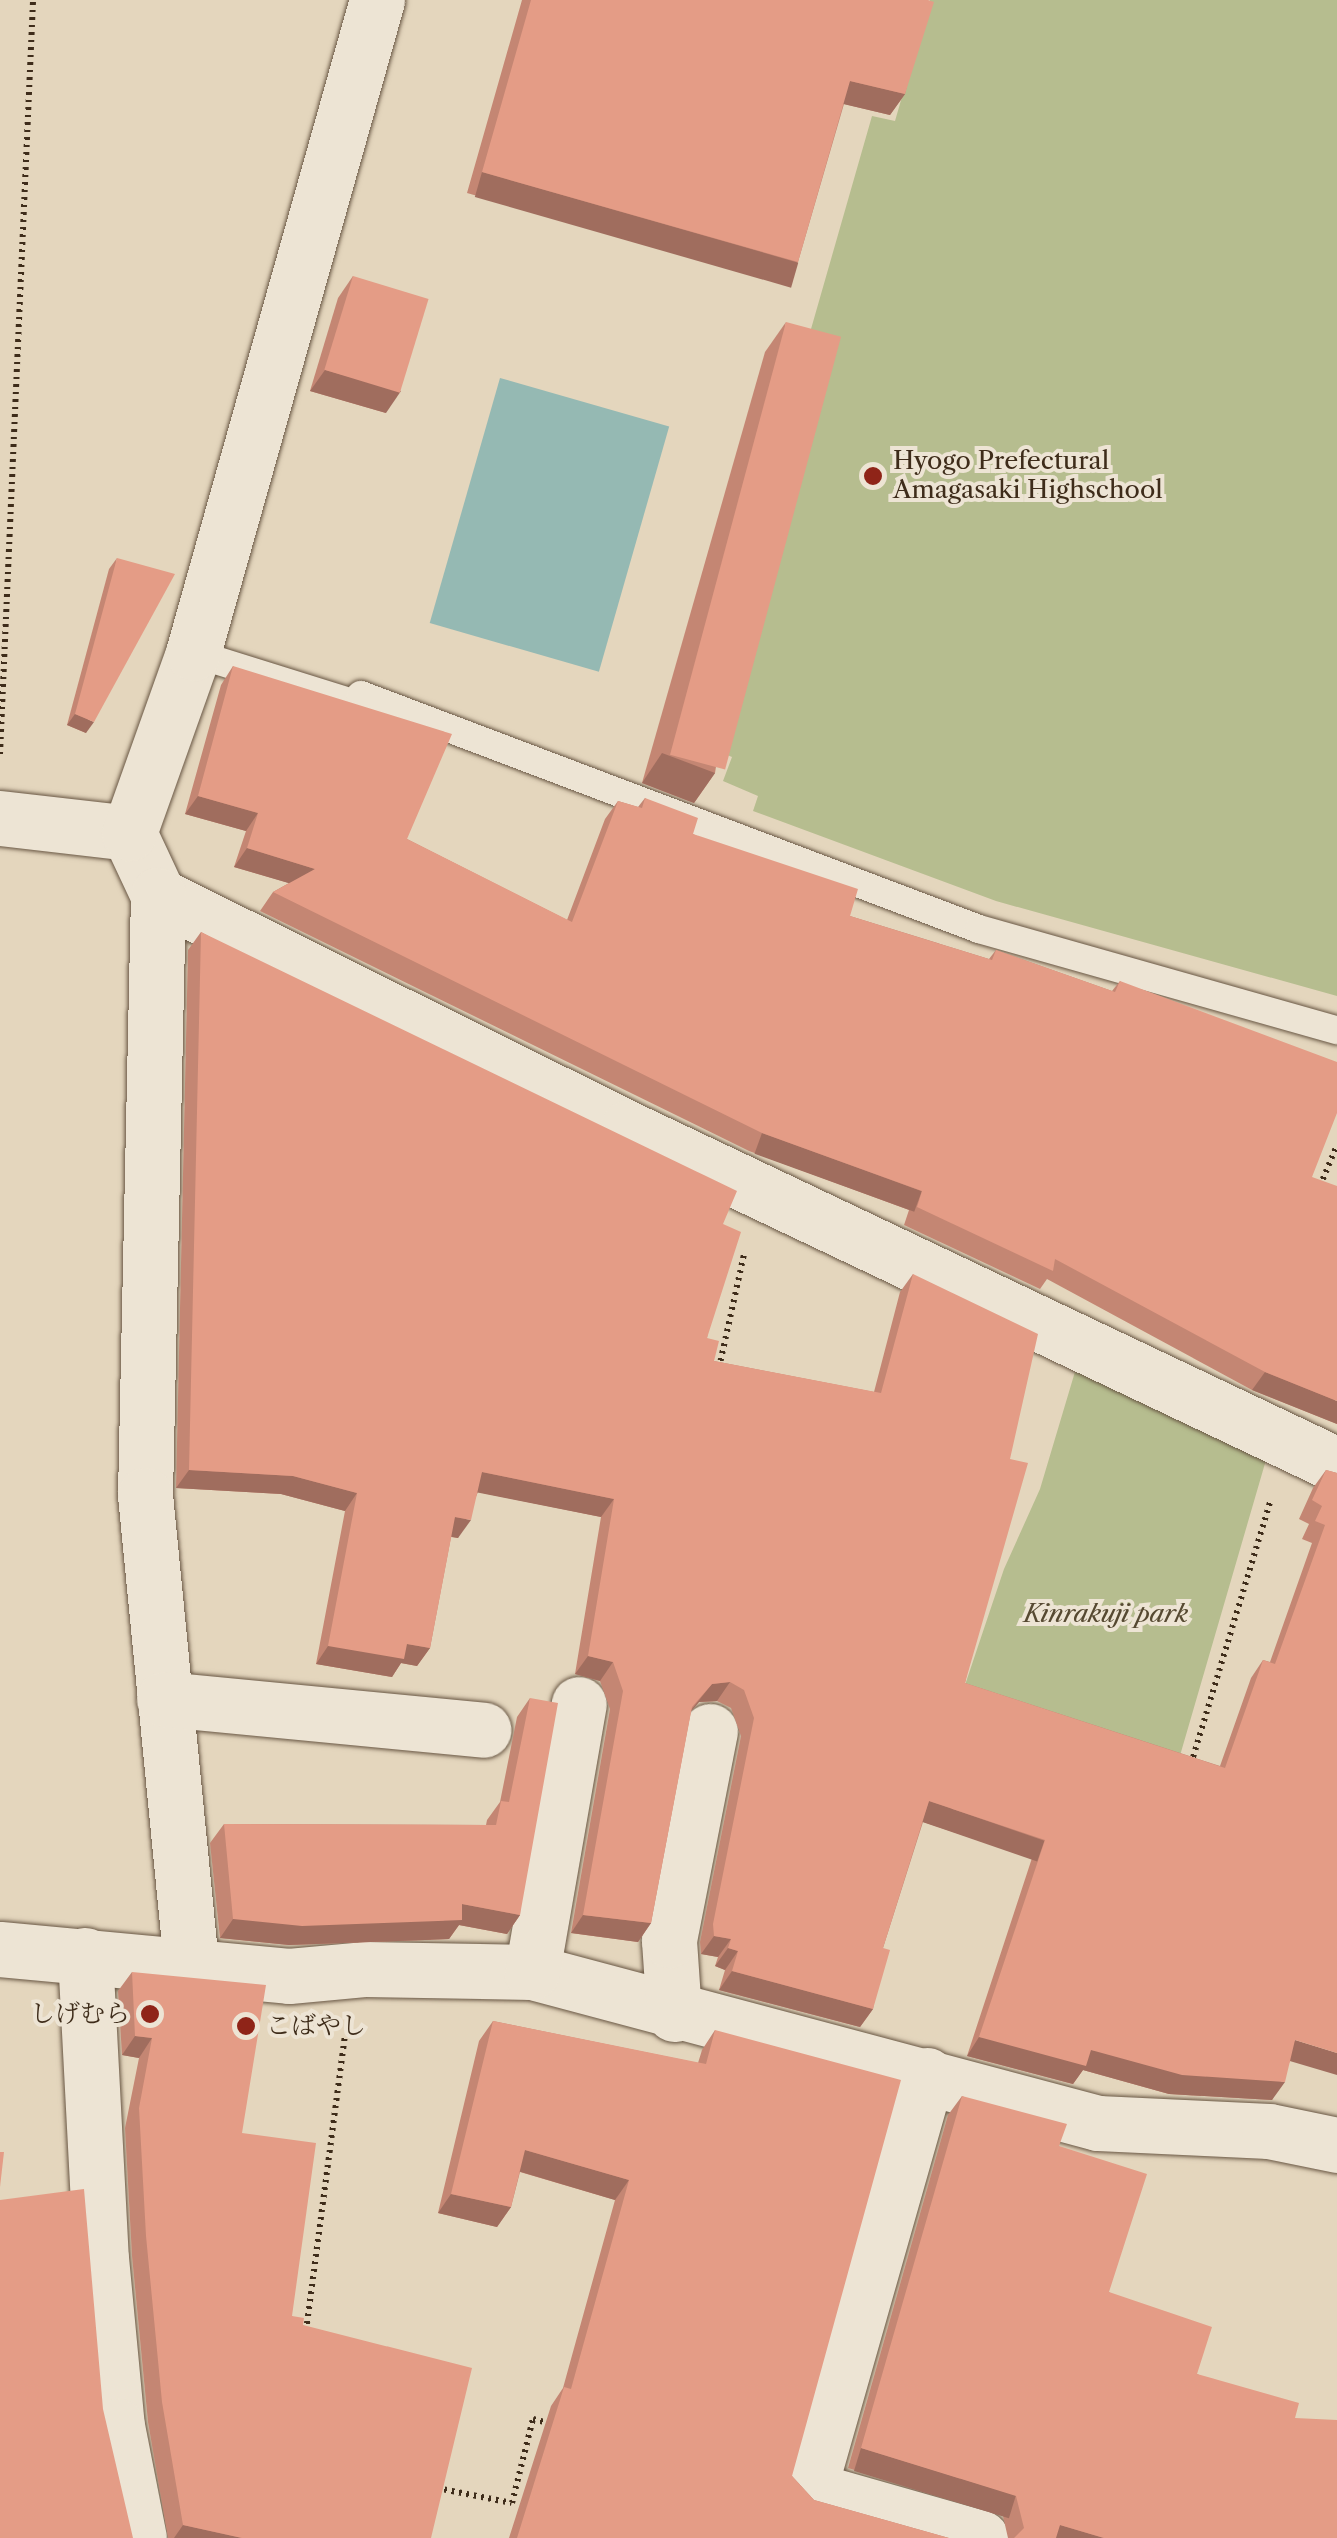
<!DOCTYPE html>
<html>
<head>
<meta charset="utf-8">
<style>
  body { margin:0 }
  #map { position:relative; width:1337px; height:2538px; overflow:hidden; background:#e4d6bd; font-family:"Libre Caslon Text","Noto Serif JP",serif }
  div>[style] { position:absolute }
  .green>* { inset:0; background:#b6bd8f }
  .water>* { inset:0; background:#95b9b3; transform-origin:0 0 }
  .path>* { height:6px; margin-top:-3px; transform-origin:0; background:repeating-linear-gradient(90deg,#3e2c1a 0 2.5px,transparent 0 7.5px) }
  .roads { filter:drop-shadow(0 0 2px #685643) drop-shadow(0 0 2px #685643) }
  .lane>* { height:28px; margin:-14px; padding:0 14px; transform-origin:14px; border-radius:14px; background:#ede4d4 }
  .street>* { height:55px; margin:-27.5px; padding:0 27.5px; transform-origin:27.5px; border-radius:27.5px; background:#ede4d4 }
  .wall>* { inset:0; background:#c48673 }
  .shaded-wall>* { inset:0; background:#a06d5e; transform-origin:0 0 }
  .building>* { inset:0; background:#e49c86; transform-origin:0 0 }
  .dots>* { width:28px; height:28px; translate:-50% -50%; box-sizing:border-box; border:5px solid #ede4d4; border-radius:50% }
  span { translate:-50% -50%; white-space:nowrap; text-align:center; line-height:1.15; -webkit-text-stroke:8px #ede4d4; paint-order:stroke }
  .poi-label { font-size:25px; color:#3e2c1a }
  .left { translate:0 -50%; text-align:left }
  .right { translate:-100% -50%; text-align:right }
  .park-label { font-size:25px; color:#564931; font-style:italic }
</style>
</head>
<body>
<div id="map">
  <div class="green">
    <div style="clip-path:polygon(930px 0,1337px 0,1337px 996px,996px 901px,753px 811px,758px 796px,723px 781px,732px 757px,715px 750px,803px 357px,872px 116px,895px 121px)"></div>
    <div style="clip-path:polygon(1077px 1365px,1266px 1460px,1179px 1759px,965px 1685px,1004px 1569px,1040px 1489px)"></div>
  </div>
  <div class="water">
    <div style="left:500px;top:378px;width:176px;height:255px;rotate:16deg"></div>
  </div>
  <div class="path">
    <div style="left:0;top:754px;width:755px;rotate:-87.49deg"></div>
    <div style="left:1320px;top:1186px;width:44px;rotate:-67.5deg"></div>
    <div style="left:719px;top:1368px;width:117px;rotate:-77.6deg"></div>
    <div style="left:1191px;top:1764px;width:273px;rotate:-73.2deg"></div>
    <div style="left:306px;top:2331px;width:298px;rotate:-82.5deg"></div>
    <div style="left:437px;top:2488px;width:76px;rotate:11.3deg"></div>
    <div style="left:512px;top:2503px;width:87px;rotate:-76deg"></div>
    <div style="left:533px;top:2419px;width:20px;rotate:15deg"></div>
  </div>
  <div class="roads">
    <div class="lane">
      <div style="left:193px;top:653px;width:171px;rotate:17.4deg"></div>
      <div style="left:356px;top:704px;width:10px;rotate:-61deg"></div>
      <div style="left:361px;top:695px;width:661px;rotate:20.74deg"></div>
      <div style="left:979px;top:929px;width:372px;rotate:15.8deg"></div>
    </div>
    <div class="street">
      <div style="left:0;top:818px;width:130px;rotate:6.6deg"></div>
      <div style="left:129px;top:833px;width:68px;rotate:64.9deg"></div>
      <div style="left:158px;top:895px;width:524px;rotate:26.42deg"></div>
      <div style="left:627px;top:1128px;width:786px;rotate:25.39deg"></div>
      <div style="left:129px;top:833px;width:191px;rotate:-70.4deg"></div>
      <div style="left:193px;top:653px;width:678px;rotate:-74.26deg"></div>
      <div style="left:158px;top:895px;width:600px;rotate:91.24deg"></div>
      <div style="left:145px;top:1495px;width:472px;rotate:84.4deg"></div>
      <div style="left:164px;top:1699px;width:321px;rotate:5.5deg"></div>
      <div style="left:0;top:1949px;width:290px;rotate:5.3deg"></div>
      <div style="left:289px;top:1976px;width:75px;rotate:-5.3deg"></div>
      <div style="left:364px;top:1969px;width:168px;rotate:1deg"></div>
      <div style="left:532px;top:1972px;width:586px;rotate:14.94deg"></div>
      <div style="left:1098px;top:2123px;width:171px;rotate:2.7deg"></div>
      <div style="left:1269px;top:2131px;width:69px;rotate:11.6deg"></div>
      <div style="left:85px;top:1955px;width:303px;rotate:87deg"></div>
      <div style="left:101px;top:2258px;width:169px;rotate:84.6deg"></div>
      <div style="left:117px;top:2426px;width:114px;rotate:78.9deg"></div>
      <div style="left:532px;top:1972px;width:272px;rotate:-80.1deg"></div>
      <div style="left:674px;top:2014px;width:74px;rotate:-93.9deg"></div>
      <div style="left:669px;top:1940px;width:213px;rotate:-78.9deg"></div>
      <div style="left:927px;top:2075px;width:430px;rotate:105.9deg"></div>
      <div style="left:809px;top:2489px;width:179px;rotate:15.9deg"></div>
    </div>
  </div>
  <div class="wall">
    <div style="clip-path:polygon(522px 0,928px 0,905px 94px,890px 115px,844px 104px,798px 262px,783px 283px,467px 193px)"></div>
    <div style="clip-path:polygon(353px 276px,386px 413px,310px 391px,338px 298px)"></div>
    <div style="clip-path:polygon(786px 322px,715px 773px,694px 803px,642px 783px,765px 352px)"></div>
    <div style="clip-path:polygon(117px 558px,86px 733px,67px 725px,109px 569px)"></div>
    <div style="clip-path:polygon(233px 666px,407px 839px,567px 920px,605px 819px,618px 801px,638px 807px,645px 798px,693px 834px,850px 916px,989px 959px,996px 950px,1112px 991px,1120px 981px,1312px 1177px,1337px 1424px,1252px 1390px,1047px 1279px,1040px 1289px,904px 1225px,909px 1210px,749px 1151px,260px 911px,273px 892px,289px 883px,234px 867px,246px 831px,185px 814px,221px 685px)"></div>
    <div style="clip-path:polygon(201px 932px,723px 1224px,707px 1338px,714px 1361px,874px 1392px,900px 1292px,913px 1274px,1010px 1459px,965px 1683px,1220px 1766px,1251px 1678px,1263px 1660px,1270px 1662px,1312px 1543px,1302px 1539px,1309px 1524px,1299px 1519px,1313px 1488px,1326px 1470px,1337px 1473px,1290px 2061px,1272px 2100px,1169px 2094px,1083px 2070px,1073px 2084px,967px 2056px,1032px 1858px,923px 1822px,883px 1948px,873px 2009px,860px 2027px,719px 1990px,725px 1970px,715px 1966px,718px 1957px,701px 1954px,700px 1942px,741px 1736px,731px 1708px,717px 1701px,699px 1702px,691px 1711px,651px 1923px,638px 1942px,571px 1933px,610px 1709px,600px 1681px,575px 1674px,601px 1517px,478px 1492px,458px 1538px,451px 1537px,430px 1648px,417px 1666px,401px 1663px,392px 1677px,316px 1664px,345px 1511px,281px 1494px,176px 1488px,188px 950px)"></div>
    <div style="clip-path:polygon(530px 1698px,520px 1915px,507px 1934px,459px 1925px,449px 1939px,289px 1945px,220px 1938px,210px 1843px,224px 1824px,486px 1825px,487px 1820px,500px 1802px,517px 1717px)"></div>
    <div style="clip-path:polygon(132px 1972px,242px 2133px,292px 2316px,303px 2325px,431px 2538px,168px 2538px,148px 2422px,132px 2256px,125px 2128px,139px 2058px,122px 2055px,118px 1991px)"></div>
    <div style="clip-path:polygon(493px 2021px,698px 2063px,702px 2050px,715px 2030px,792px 2476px,814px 2500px,949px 2538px,509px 2538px,551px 2406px,563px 2388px,615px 2200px,520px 2172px,511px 2207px,497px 2227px,438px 2213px,479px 2041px)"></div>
    <div style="clip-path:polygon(962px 2096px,1059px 2146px,1109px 2292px,1197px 2374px,1295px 2418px,1337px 2538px,1008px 2538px,1003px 2516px,848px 2468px,948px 2115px)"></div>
  </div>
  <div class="shaded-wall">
    <div style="clip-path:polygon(850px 81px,905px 94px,890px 115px,835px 102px)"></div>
    <div style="left:482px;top:172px;width:329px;height:26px;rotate:16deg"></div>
    <div style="clip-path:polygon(325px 370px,401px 391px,386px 413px,310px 391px)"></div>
    <div style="clip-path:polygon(75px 714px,94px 722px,86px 733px,67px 725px)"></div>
    <div style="clip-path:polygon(662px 753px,715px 773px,694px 803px,642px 783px)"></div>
    <div style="clip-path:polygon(198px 796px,258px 813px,246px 831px,185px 814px)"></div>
    <div style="clip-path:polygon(247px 848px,315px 869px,302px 887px,234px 867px)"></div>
    <div style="left:762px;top:1133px;width:170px;height:22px;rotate:20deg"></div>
    <div style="clip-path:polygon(1265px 1372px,1337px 1401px,1337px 1424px,1252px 1390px)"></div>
    <div style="clip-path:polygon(189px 1470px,293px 1476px,357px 1493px,345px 1511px,281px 1494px,176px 1488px)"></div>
    <div style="clip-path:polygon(482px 1472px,614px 1499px,601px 1517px,470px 1491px)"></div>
    <div style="clip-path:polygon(455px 1517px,471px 1520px,458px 1538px,442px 1535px)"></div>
    <div style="clip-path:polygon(407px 1644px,430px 1648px,417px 1666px,401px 1663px,392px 1677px,316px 1664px,328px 1646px)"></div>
    <div style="clip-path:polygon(588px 1656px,613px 1662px,600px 1681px,575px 1674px)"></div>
    <div style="clip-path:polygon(730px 1682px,717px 1701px,699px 1702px,679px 1725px,712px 1684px)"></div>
    <div style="left:929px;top:1801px;width:122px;height:22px;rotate:19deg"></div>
    <div style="clip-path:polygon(462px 1904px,520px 1915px,507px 1934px,459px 1925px,449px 1939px,289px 1945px,220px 1938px,233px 1919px)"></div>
    <div style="clip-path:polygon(583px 1915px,651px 1923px,638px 1942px,571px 1933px)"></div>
    <div style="clip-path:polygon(714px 1936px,731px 1939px,718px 1957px,701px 1954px)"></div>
    <div style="clip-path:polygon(728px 1948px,738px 1951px,725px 1970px,715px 1966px)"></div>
    <div style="clip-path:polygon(732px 1971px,873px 2009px,860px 2027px,719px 1990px)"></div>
    <div style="clip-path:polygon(135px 2036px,152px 2038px,139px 2058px,122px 2055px)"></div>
    <div style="clip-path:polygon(979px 2037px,1091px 2050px,1285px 2082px,1272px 2100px,1169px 2094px,1083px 2070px,1073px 2084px,967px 2056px)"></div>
    <div style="clip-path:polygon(1295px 2040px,1337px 2053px,1337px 2075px,1283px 2059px)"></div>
    <div style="clip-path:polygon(525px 2150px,629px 2180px,615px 2200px,511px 2169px)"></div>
    <div style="clip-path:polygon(451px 2194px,511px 2207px,497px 2227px,438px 2213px)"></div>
    <div style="left:861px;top:2448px;width:162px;height:24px;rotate:17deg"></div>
    <div style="clip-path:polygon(183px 2525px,242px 2538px,174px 2538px)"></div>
    <div style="clip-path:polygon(1060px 2525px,1104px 2538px,1050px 2538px)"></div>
  </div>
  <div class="building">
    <div style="clip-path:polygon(531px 0,928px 0,934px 2px,905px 94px,850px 81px,798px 262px,482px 172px)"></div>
    <div style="left:353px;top:276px;width:79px;height:98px;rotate:17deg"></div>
    <div style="left:786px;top:322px;width:57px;height:448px;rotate:15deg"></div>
    <div style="clip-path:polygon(117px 558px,175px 574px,94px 722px,75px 714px)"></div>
    <div style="clip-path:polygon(233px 666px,452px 734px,407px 839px,572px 922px,618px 801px,642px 808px,645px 798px,698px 818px,693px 834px,858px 889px,850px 916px,992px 960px,996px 950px,1115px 992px,1120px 981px,1337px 1062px,1337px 1113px,1312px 1177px,1337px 1186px,1337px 1401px,1265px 1372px,1055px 1259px,1053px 1271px,917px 1207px,922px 1191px,762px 1133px,273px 892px,315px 869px,247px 848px,258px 813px,198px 796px)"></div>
    <div style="clip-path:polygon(201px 932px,737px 1191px,723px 1224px,741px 1232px,707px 1338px,719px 1341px,714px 1361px,881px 1393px,913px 1274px,1038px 1334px,1010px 1459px,1028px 1463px,965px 1683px,1225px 1768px,1263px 1660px,1275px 1664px,1325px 1525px,1315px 1521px,1322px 1506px,1312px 1500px,1326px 1470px,1337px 1473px,1337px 2053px,1295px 2040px,1285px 2082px,1182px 2075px,1091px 2050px,1086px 2066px,979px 2037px,1045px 1840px,929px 1801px,883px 1948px,890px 1950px,873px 2009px,732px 1971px,738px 1951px,728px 1948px,731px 1939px,714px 1936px,713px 1924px,754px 1718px,744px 1690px,730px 1682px,712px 1684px,692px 1707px,651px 1923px,583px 1915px,623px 1691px,613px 1662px,588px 1656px,614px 1499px,482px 1472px,471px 1520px,455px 1517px,430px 1648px,407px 1644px,404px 1659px,328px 1646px,357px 1493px,293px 1476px,189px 1470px)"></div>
    <div style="clip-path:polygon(530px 1698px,558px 1703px,520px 1915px,462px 1904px,462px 1920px,302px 1926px,233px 1919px,224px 1824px,496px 1825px,501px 1801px,509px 1802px)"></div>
    <div style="clip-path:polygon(132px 1972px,266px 1985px,242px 2133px,316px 2143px,292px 2316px,304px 2318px,303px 2325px,472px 2368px,431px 2538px,242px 2538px,183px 2525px,162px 2402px,146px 2236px,139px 2108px,152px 2038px,135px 2036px)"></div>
    <div style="clip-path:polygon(493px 2021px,706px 2064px,715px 2030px,901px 2080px,792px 2476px,814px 2500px,949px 2538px,517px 2538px,564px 2387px,571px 2389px,629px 2180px,525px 2150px,511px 2207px,451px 2194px)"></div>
    <div style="clip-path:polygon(962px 2096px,1067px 2124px,1059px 2146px,1147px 2174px,1109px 2292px,1212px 2327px,1197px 2374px,1299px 2403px,1295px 2418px,1337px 2420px,1337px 2538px,1104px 2538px,1060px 2525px,1056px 2538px,1014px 2538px,1024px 2528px,1016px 2496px,861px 2448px)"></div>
    <div style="clip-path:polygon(0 2152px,4px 2152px,0 2187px)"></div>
    <div style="clip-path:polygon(84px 2189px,103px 2409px,133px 2538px,0 2538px,0 2200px)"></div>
  </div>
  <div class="dots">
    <div style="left:873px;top:476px;background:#8f2418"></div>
    <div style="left:150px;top:2014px;background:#8f2418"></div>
    <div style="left:246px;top:2026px;background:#8f2418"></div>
  </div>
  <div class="poi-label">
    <span class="left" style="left:893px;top:476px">Hyogo Prefectural<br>Amagasaki Highschool</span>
    <span class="right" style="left:130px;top:2014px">しげむら</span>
    <span class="left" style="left:266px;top:2026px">こばやし</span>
  </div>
  <div class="park-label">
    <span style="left:1106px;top:1614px">Kinrakuji park</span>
  </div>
</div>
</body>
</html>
